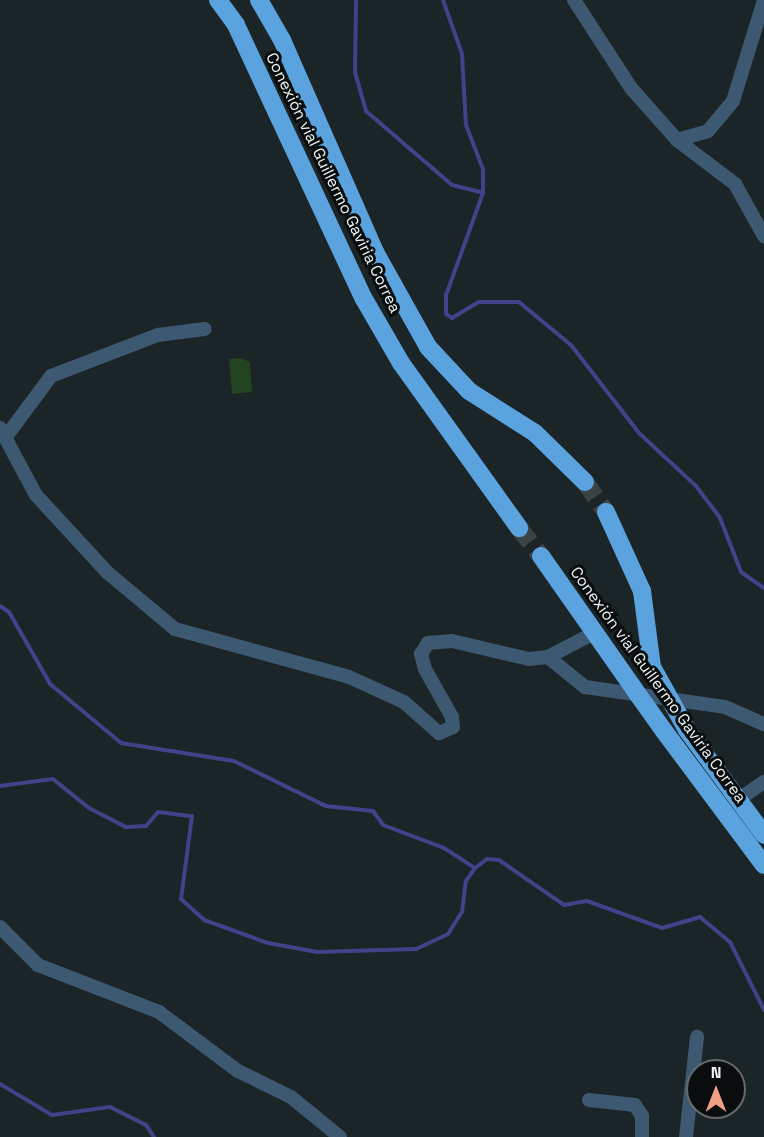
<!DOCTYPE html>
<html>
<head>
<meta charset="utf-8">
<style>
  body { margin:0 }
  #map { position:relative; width:764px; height:1137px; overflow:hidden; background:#1b2426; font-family:"Space Grotesk",sans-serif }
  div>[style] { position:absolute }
  .green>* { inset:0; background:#234420 }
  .stream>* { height:4px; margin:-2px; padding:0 2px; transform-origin:2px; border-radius:2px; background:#414289 }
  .highway-tunnel>* { height:18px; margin-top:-9px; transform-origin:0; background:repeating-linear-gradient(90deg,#3b4345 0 18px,transparent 0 27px) }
  .minor>* { height:14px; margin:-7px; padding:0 7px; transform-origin:7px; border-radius:7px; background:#3d5971 }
  .highway>* { height:18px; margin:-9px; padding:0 9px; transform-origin:9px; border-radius:9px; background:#5aa3de }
  .highway-bridge>* { height:18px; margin:-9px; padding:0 9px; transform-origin:9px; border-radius:9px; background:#5aa3de }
  span { translate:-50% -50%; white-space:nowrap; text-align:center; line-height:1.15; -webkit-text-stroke:6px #090d0e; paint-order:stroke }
  .street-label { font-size:16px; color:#eff5f6 }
  .north { position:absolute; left:686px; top:1059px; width:60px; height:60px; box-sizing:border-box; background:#090d0e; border:2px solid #656a6b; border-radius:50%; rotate:0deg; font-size:16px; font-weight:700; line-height:24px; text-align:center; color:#eff5f6 }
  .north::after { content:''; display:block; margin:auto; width:21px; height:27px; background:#f39f83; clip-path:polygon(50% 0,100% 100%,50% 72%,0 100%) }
</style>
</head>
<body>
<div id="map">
  <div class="green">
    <div style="clip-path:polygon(241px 358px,250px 362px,252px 392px,232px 394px,229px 359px)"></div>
  </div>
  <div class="stream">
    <div style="left:356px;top:0;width:72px;rotate:90.8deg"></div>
    <div style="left:355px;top:72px;width:41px;rotate:74.2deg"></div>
    <div style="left:366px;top:111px;width:113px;rotate:40.7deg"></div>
    <div style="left:452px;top:185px;width:32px;rotate:14deg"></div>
    <div style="left:443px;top:0;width:57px;rotate:70.6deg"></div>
    <div style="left:462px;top:54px;width:71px;rotate:86.8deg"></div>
    <div style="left:466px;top:125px;width:47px;rotate:68.9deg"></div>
    <div style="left:483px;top:169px;width:24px;rotate:90deg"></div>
    <div style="left:483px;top:193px;width:109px;rotate:109.9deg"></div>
    <div style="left:446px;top:295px;width:19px;rotate:90deg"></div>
    <div style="left:446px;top:314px;width:7px;rotate:34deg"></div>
    <div style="left:452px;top:318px;width:31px;rotate:-31deg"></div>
    <div style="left:479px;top:302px;width:40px"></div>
    <div style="left:519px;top:302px;width:67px;rotate:39.6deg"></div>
    <div style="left:571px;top:345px;width:111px;rotate:52.3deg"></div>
    <div style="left:639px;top:433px;width:78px;rotate:42.9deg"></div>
    <div style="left:696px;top:486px;width:40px;rotate:53deg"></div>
    <div style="left:720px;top:518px;width:58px;rotate:68.7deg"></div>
    <div style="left:741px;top:572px;width:28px;rotate:35deg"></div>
    <div style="left:0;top:606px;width:11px;rotate:34deg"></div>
    <div style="left:9px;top:612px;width:83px;rotate:60.3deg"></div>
    <div style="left:50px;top:684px;width:92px;rotate:39.7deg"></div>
    <div style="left:121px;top:743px;width:114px;rotate:9.1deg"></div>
    <div style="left:234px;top:761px;width:102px;rotate:26.1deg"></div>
    <div style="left:326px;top:806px;width:47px;rotate:6.1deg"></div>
    <div style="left:373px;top:811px;width:17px;rotate:54deg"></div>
    <div style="left:383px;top:825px;width:65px;rotate:20.7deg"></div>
    <div style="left:444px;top:848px;width:37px;rotate:33deg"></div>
    <div style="left:0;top:786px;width:53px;rotate:-7.5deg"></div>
    <div style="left:53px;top:779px;width:46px;rotate:38.9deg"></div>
    <div style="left:89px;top:808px;width:42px;rotate:27.2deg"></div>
    <div style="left:126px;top:827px;width:20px;rotate:-3deg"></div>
    <div style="left:146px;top:826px;width:18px;rotate:-49deg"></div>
    <div style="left:158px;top:812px;width:34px;rotate:7deg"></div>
    <div style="left:192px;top:816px;width:84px;rotate:97.5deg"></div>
    <div style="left:181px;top:899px;width:31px;rotate:42deg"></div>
    <div style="left:204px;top:920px;width:68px;rotate:19.8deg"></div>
    <div style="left:268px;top:943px;width:50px;rotate:10.4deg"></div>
    <div style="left:317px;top:952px;width:99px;rotate:-1.7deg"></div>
    <div style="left:416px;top:949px;width:35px;rotate:-25deg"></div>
    <div style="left:448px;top:934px;width:26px;rotate:-58deg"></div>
    <div style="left:462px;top:912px;width:31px;rotate:-83deg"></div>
    <div style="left:466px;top:881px;width:16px;rotate:-55deg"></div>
    <div style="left:475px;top:868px;width:15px;rotate:-37deg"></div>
    <div style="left:487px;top:859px;width:12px;rotate:5deg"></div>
    <div style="left:499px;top:860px;width:79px;rotate:34.7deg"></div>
    <div style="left:564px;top:905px;width:23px;rotate:-10deg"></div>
    <div style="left:587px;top:901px;width:80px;rotate:19.8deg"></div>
    <div style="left:662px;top:928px;width:40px;rotate:-16deg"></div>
    <div style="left:700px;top:917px;width:39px;rotate:40deg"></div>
    <div style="left:730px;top:942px;width:76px;rotate:63.4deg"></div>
    <div style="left:0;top:1084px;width:61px;rotate:30.8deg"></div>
    <div style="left:52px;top:1115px;width:59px;rotate:-7.9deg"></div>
    <div style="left:110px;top:1107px;width:40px;rotate:26.6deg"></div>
    <div style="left:146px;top:1125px;width:14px;rotate:56deg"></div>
  </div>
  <div class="highway-tunnel">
    <div style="left:585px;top:482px;width:37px;rotate:55deg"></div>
    <div style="left:519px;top:528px;width:36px;rotate:52deg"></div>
  </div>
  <div class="minor">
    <div style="left:574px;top:0;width:105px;rotate:57.1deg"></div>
    <div style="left:631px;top:88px;width:69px;rotate:48.5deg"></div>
    <div style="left:677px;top:140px;width:73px;rotate:37.2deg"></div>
    <div style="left:735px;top:184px;width:60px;rotate:60.9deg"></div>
    <div style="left:677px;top:140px;width:32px;rotate:-16deg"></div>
    <div style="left:708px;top:131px;width:39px;rotate:-50deg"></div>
    <div style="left:733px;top:101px;width:106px;rotate:-72.9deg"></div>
    <div style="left:0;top:428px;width:76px;rotate:61.8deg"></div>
    <div style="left:36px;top:495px;width:106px;rotate:47.3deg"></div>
    <div style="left:108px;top:573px;width:87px;rotate:39.9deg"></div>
    <div style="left:175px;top:629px;width:180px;rotate:15.4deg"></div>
    <div style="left:349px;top:677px;width:60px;rotate:24.4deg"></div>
    <div style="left:404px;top:702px;width:47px;rotate:41.5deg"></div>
    <div style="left:439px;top:733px;width:15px;rotate:-23deg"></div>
    <div style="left:453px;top:727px;width:10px;rotate:-96deg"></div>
    <div style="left:452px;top:717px;width:55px;rotate:-119.4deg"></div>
    <div style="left:425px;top:669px;width:16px;rotate:-105deg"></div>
    <div style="left:421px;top:654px;width:13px;rotate:-58deg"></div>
    <div style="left:428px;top:643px;width:24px;rotate:-5deg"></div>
    <div style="left:452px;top:641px;width:79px;rotate:13.2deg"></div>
    <div style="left:529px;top:659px;width:19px;rotate:-6deg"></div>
    <div style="left:548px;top:657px;width:54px;rotate:-27.5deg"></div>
    <div style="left:8px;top:434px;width:72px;rotate:-53.4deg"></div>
    <div style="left:51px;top:376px;width:115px;rotate:-21deg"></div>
    <div style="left:158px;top:335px;width:47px;rotate:-7.3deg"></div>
    <div style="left:548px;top:657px;width:48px;rotate:39deg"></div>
    <div style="left:585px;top:687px;width:141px;rotate:8.1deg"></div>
    <div style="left:725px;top:707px;width:43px;rotate:23.6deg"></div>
    <div style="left:738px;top:800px;width:32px;rotate:-35deg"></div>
    <div style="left:0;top:927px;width:54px;rotate:45deg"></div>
    <div style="left:38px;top:965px;width:130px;rotate:21.2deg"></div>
    <div style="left:159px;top:1012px;width:99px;rotate:36.8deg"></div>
    <div style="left:238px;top:1071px;width:59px;rotate:26.1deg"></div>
    <div style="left:291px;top:1097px;width:63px;rotate:39.2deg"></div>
    <div style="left:589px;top:1100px;width:46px;rotate:6.2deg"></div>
    <div style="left:635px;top:1105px;width:13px;rotate:58deg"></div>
    <div style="left:642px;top:1116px;width:21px;rotate:90deg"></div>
    <div style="left:686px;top:1137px;width:101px;rotate:-83.7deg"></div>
  </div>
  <div class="highway">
    <div style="left:218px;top:0;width:31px;rotate:54deg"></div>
    <div style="left:236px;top:25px;width:302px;rotate:65deg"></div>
    <div style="left:364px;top:299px;width:74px;rotate:60deg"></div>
    <div style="left:401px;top:363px;width:203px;rotate:54.4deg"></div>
    <div style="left:259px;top:0;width:46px;rotate:60.1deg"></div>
    <div style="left:282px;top:40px;width:232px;rotate:66.3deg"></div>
    <div style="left:375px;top:252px;width:109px;rotate:60.8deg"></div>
    <div style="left:428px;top:347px;width:60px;rotate:47deg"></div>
    <div style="left:469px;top:391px;width:78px;rotate:32.5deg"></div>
    <div style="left:535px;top:433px;width:70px;rotate:44.4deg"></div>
    <div style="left:606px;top:512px;width:87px;rotate:65.5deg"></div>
    <div style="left:642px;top:591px;width:77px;rotate:82.5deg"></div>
    <div style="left:541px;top:556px;width:162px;rotate:55deg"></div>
    <div style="left:687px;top:730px;width:130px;rotate:53.7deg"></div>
    <div style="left:664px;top:731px;width:167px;rotate:53.3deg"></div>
  </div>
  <div class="highway-bridge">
    <div style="left:652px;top:667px;width:72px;rotate:60.9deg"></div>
    <div style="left:634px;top:689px;width:52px;rotate:54.5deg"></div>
  </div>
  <div class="street-label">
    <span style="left:333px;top:183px;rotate:64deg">Conexión vial Guillermo Gaviria Correa</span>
    <span style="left:658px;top:685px;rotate:54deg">Conexión vial Guillermo Gaviria Correa</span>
  </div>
  <div class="north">N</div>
</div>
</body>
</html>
